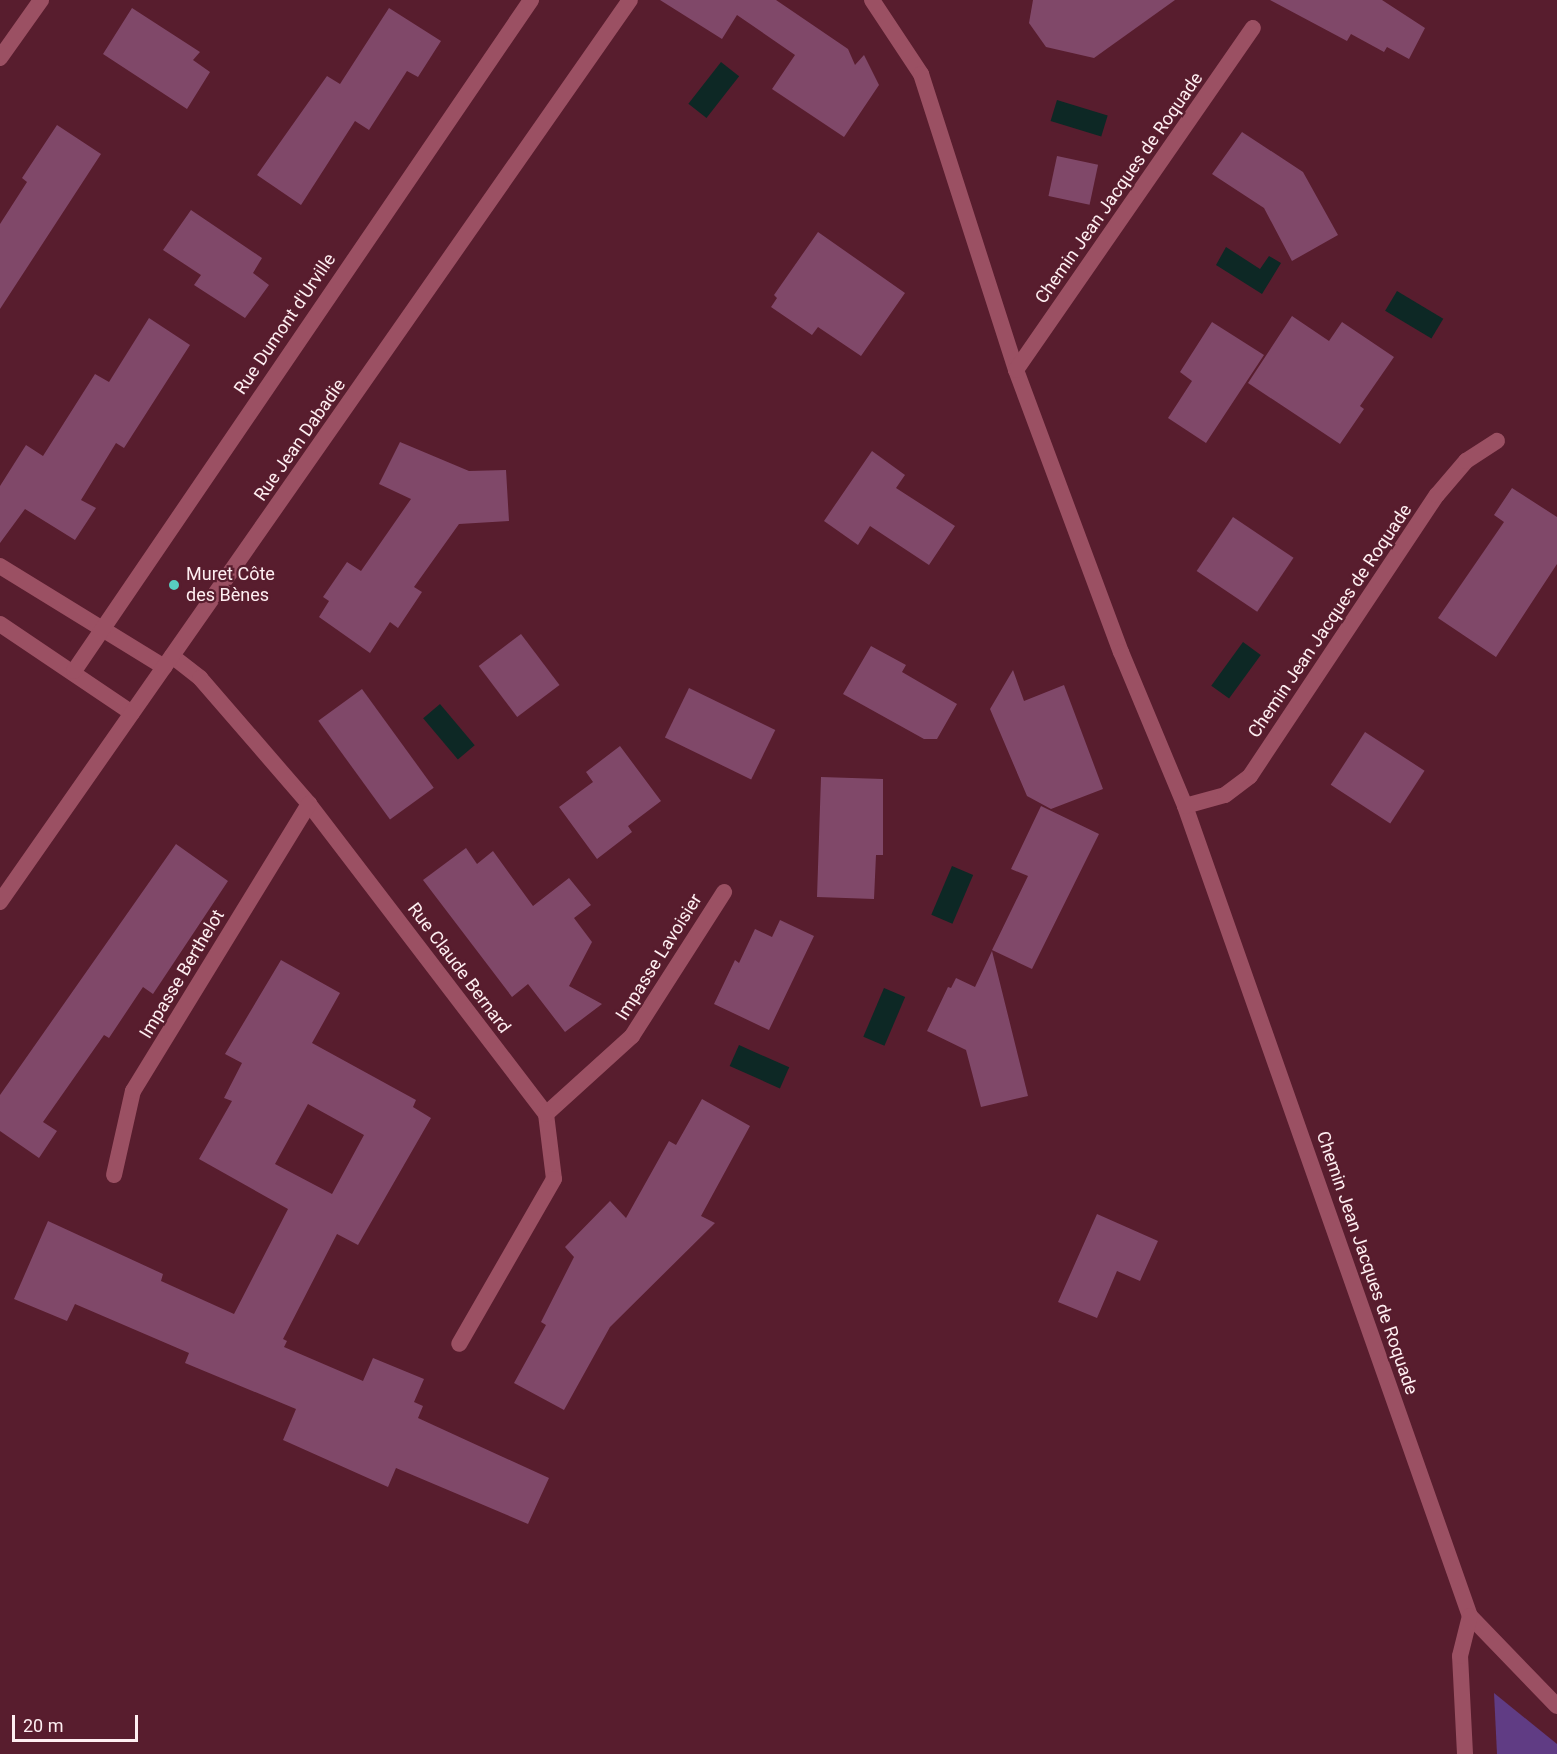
<!DOCTYPE html>
<html>
<head>
<meta charset="utf-8">
<style>
  body { margin:0 }
  #map { position:relative; width:1557px; height:1754px; overflow:hidden; background:#581d2e; font-family:Roboto,sans-serif }
  div>[style] { position:absolute }
  .green>* { inset:0; background:#603c84 }
  .water>* { inset:0; background:#0d2825; transform-origin:0 0 }
  .building>* { inset:0; background:#804869; transform-origin:0 0 }
  .minor>* { height:16px; margin:-8px; padding:0 8px; transform-origin:8px; border-radius:8px; background:#9b5063 }
  .tertiary>* { height:16px; margin:-8px; padding:0 8px; transform-origin:8px; border-radius:8px; background:#9b5063 }
  .dots>* { width:16px; height:16px; translate:-50% -50%; box-sizing:border-box; border:3px solid #581d2e; border-radius:50% }
  span { translate:-50% -50%; white-space:nowrap; text-align:center; line-height:1.15; -webkit-text-stroke:4.5px #581d2e; paint-order:stroke }
  .street-label { font-size:18px; color:#feeef1 }
  .poi-label { font-size:18px; color:#feeef1 }
  .left { translate:0 -50%; text-align:left }
  .scale { position:absolute; left:12px; top:1715px; width:126px; height:27px; box-sizing:border-box; border:3px solid #feeef1; border-top:0; padding-left:8px; font-size:18px; line-height:21px; white-space:nowrap; color:#feeef1; -webkit-text-stroke:4px #581d2e; paint-order:stroke }
</style>
</head>
<body>
<div id="map">
  <div class="green">
    <div style="clip-path:polygon(1494px 1693px,1557px 1744px,1557px 1754px,1497px 1754px)"></div>
  </div>
  <div class="water">
    <div style="left:721px;top:62px;width:23px;height:53px;rotate:38deg"></div>
    <div style="left:1057px;top:100px;width:53px;height:22px;rotate:17deg"></div>
    <div style="clip-path:polygon(1226px 247px,1260px 269px,1269px 256px,1281px 263px,1262px 294px,1216px 265px)"></div>
    <div style="left:1397px;top:291px;width:54px;height:23px;rotate:31deg"></div>
    <div style="left:1243px;top:642px;width:22px;height:54px;rotate:36deg"></div>
    <div style="left:440px;top:704px;width:54px;height:22px;rotate:50deg"></div>
    <div style="left:952px;top:866px;width:23px;height:53px;rotate:23deg"></div>
    <div style="left:884px;top:988px;width:23px;height:53px;rotate:23deg"></div>
    <div style="left:739px;top:1045px;width:55px;height:23px;rotate:24deg"></div>
  </div>
  <div class="building">
    <div style="clip-path:polygon(660px 0,776px 0,848px 49px,855px 65px,864px 55px,879px 85px,844px 137px,772px 89px,795px 55px,737px 15px,722px 39px)"></div>
    <div style="clip-path:polygon(1033px 0,1175px 0,1094px 58px,1046px 47px,1029px 23px)"></div>
    <div style="clip-path:polygon(1270px 0,1382px 0,1425px 28px,1409px 59px,1387px 47px,1384px 52px,1351px 34px,1347px 41px)"></div>
    <div style="clip-path:polygon(132px 8px,200px 52px,193px 60px,210px 72px,187px 109px,103px 54px)"></div>
    <div style="clip-path:polygon(389px 8px,441px 41px,418px 77px,407px 71px,369px 130px,355px 121px,301px 205px,257px 175px,327px 76px,340px 84px)"></div>
    <div style="clip-path:polygon(57px 125px,101px 154px,0 309px,0 224px,27px 182px,22px 178px)"></div>
    <div style="clip-path:polygon(1242px 132px,1303px 172px,1338px 235px,1292px 261px,1264px 208px,1212px 174px)"></div>
    <div style="left:1057px;top:156px;width:42px;height:41px;rotate:12deg"></div>
    <div style="clip-path:polygon(191px 210px,262px 258px,253px 273px,269px 285px,245px 318px,194px 285px,201px 275px,163px 250px)"></div>
    <div style="clip-path:polygon(818px 232px,905px 293px,861px 356px,818px 327px,812px 335px,771px 307px,777px 298px,774px 295px)"></div>
    <div style="clip-path:polygon(1292px 316px,1329px 341px,1342px 322px,1394px 357px,1360px 406px,1364px 409px,1340px 444px,1248px 383px)"></div>
    <div style="clip-path:polygon(149px 318px,190px 345px,124px 448px,116px 443px,81px 500px,96px 508px,75px 540px,25px 509px,0 543px,0 486px,26px 445px,43px 456px,95px 374px,109px 382px)"></div>
    <div style="clip-path:polygon(1212px 322px,1264px 355px,1206px 443px,1168px 418px,1192px 381px,1180px 372px)"></div>
    <div style="clip-path:polygon(400px 442px,469px 471px,506px 470px,509px 521px,459px 524px,414px 587px,422px 592px,398px 628px,390px 622px,370px 653px,319px 617px,329px 601px,323px 597px,347px 562px,361px 571px,411px 499px,379px 484px)"></div>
    <div style="clip-path:polygon(872px 451px,905px 475px,896px 488px,955px 526px,929px 565px,870px 526px,858px 545px,824px 521px)"></div>
    <div style="clip-path:polygon(1512px 488px,1557px 517px,1557px 564px,1496px 657px,1438px 618px,1504px 522px,1494px 515px)"></div>
    <div style="left:1233px;top:517px;width:73px;height:65px;rotate:34deg"></div>
    <div style="left:521px;top:634px;width:64px;height:53px;rotate:53deg"></div>
    <div style="clip-path:polygon(871px 646px,906px 665px,902px 672px,957px 704px,937px 739px,924px 739px,843px 694px)"></div>
    <div style="clip-path:polygon(1013px 670px,1024px 701px,1064px 685px,1103px 789px,1051px 809px,1027px 796px,990px 709px)"></div>
    <div style="left:689px;top:688px;width:96px;height:55px;rotate:26deg"></div>
    <div style="left:362px;top:689px;width:122px;height:54px;rotate:54deg"></div>
    <div style="left:1365px;top:732px;width:71px;height:63px;rotate:33deg"></div>
    <div style="clip-path:polygon(620px 746px,661px 801px,628px 826px,632px 832px,597px 859px,559px 807px,593px 782px,586px 772px)"></div>
    <div style="clip-path:polygon(821px 777px,883px 779px,883px 855px,876px 855px,874px 899px,817px 897px)"></div>
    <div style="clip-path:polygon(1041px 806px,1099px 834px,1032px 969px,992px 950px,1028px 876px,1011px 869px)"></div>
    <div style="clip-path:polygon(176px 844px,228px 881px,153px 994px,143px 987px,109px 1038px,104px 1035px,43px 1122px,57px 1131px,39px 1158px,0 1131px,0 1095px)"></div>
    <div style="clip-path:polygon(466px 848px,477px 864px,493px 851px,533px 906px,569px 878px,591px 905px,574px 918px,592px 942px,569px 986px,602px 1004px,565px 1032px,528px 984px,512px 997px,423px 880px)"></div>
    <div style="clip-path:polygon(780px 920px,814px 936px,769px 1030px,714px 1004px,735px 960px,739px 963px,755px 929px,772px 937px)"></div>
    <div style="clip-path:polygon(992px 951px,1028px 1096px,981px 1107px,966px 1050px,927px 1031px,948px 987px,951px 988px,956px 978px,975px 987px)"></div>
    <div style="clip-path:polygon(evenodd,281px 960px,340px 993px,312px 1043px,416px 1100px,413px 1107px,431px 1118px,358px 1245px,337px 1234px,283px 1339px,287px 1341px,284px 1347px,363px 1381px,373px 1358px,424px 1379px,414px 1402px,423px 1406px,418px 1418px,549px 1478px,528px 1524px,396px 1468px,388px 1487px,283px 1440px,296px 1409px,185px 1363px,189px 1353px,75px 1304px,67px 1321px,14px 1299px,48px 1221px,163px 1274px,161px 1281px,234px 1314px,288px 1209px,199px 1159px,232px 1101px,224px 1098px,242px 1063px,225px 1054px,281px 960px,308px 1104px,364px 1135px,332px 1194px,275px 1164px,308px 1104px)"></div>
    <div style="clip-path:polygon(702px 1099px,750px 1126px,701px 1216px,715px 1223px,610px 1327px,564px 1410px,514px 1383px,546px 1325px,541px 1322px,574px 1257px,565px 1247px,610px 1201px,626px 1218px,669px 1141px,676px 1145px)"></div>
    <div style="clip-path:polygon(1097px 1214px,1158px 1241px,1140px 1281px,1117px 1271px,1097px 1318px,1058px 1302px)"></div>
  </div>
  <div class="minor">
    <div style="left:872px;top:0;width:89px;rotate:56.5deg"></div>
    <div style="left:921px;top:74px;width:311px;rotate:72.2deg"></div>
    <div style="left:1016px;top:370px;width:301px;rotate:69.6deg"></div>
    <div style="left:1121px;top:652px;width:167px;rotate:67.4deg"></div>
    <div style="left:1185px;top:806px;width:859px;rotate:70.62deg"></div>
    <div style="left:1470px;top:1616px;width:125px;rotate:46deg"></div>
    <div style="left:0;top:58px;width:71px;rotate:-54.7deg"></div>
    <div style="left:1016px;top:370px;width:416px;rotate:-55.3deg"></div>
    <div style="left:0;top:566px;width:193px;rotate:31.6deg"></div>
    <div style="left:0;top:624px;width:159px;rotate:34deg"></div>
    <div style="left:172px;top:656px;width:36px;rotate:38deg"></div>
    <div style="left:200px;top:678px;width:167px;rotate:49.1deg"></div>
    <div style="left:309px;top:804px;width:390px;rotate:52.6deg"></div>
    <div style="left:546px;top:1114px;width:65px;rotate:83deg"></div>
    <div style="left:554px;top:1179px;width:190px;rotate:119.9deg"></div>
    <div style="left:74px;top:671px;width:812px;rotate:-55.74deg"></div>
    <div style="left:1185px;top:806px;width:41px;rotate:-15.4deg"></div>
    <div style="left:1225px;top:795px;width:31px;rotate:-37deg"></div>
    <div style="left:1250px;top:776px;width:338px;rotate:-56.4deg"></div>
    <div style="left:1437px;top:495px;width:45px;rotate:-49.5deg"></div>
    <div style="left:1466px;top:461px;width:37px;rotate:-33deg"></div>
    <div style="left:546px;top:1114px;width:116px;rotate:-42.2deg"></div>
    <div style="left:632px;top:1036px;width:171px;rotate:-57.4deg"></div>
    <div style="left:114px;top:1175px;width:86px;rotate:-77.3deg"></div>
    <div style="left:133px;top:1091px;width:337px;rotate:-58.5deg"></div>
    <div style="left:1465px;top:1754px;width:98px;rotate:-92.9deg"></div>
    <div style="left:1460px;top:1656px;width:41px;rotate:-76deg"></div>
  </div>
  <div class="tertiary">
    <div style="left:0;top:902px;width:1100px;rotate:-55.07deg"></div>
  </div>
  <div class="dots">
    <div style="left:174px;top:585px;background:#58cec1"></div>
  </div>
  <div class="street-label">
    <span style="left:1119px;top:188px;rotate:-55deg">Chemin Jean Jacques de Roquade</span>
    <span style="left:285px;top:324px;rotate:-56deg">Rue Dumont d'Urville</span>
    <span style="left:300px;top:440px;rotate:-55deg">Rue Jean Dabadie</span>
    <span style="left:1330px;top:621px;rotate:-56deg">Chemin Jean Jacques de Roquade</span>
    <span style="left:659px;top:957px;rotate:-58deg">Impasse Lavoisier</span>
    <span style="left:459px;top:968px;rotate:53deg">Rue Claude Bernard</span>
    <span style="left:182px;top:974px;rotate:-59deg">Impasse Berthelot</span>
    <span style="left:1367px;top:1263px;rotate:71deg">Chemin Jean Jacques de Roquade</span>
  </div>
  <div class="poi-label">
    <span class="left" style="left:186px;top:585px">Muret Côte<br>des Bènes</span>
  </div>
  <div class="scale">20 m</div>
</div>
</body>
</html>
